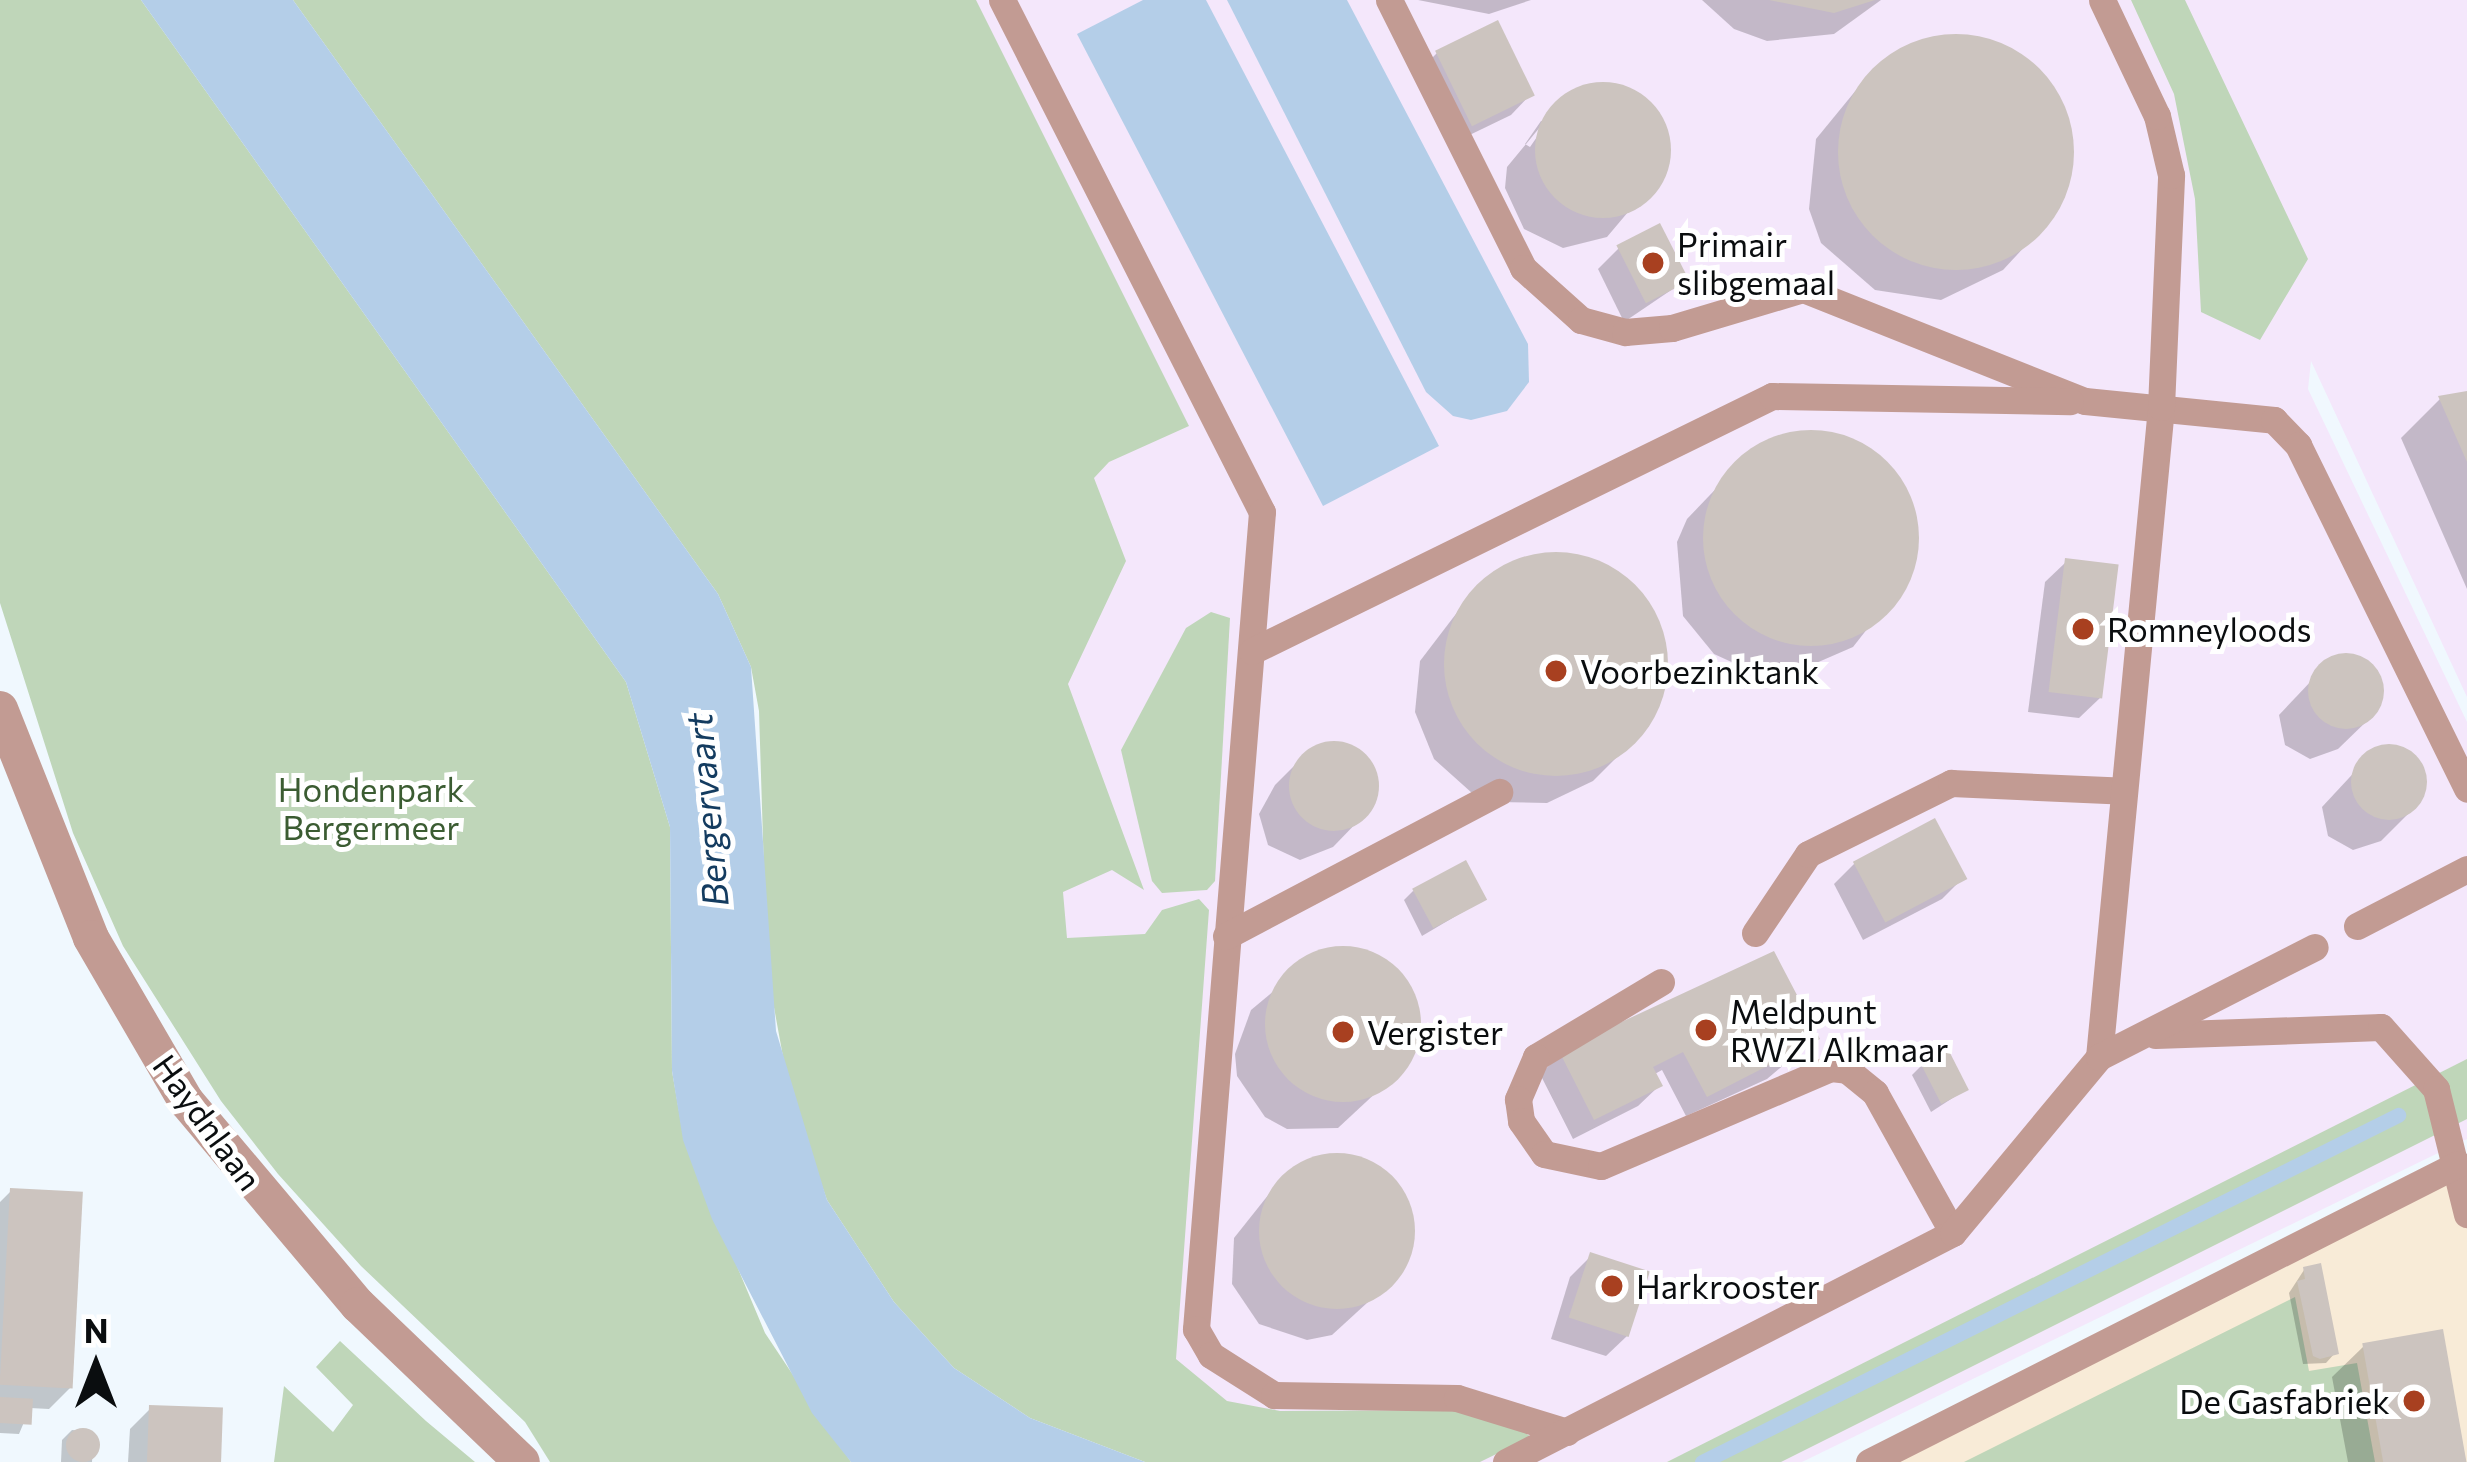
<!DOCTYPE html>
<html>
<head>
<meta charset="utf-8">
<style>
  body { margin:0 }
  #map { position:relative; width:2467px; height:1462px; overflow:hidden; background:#f0f8fe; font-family:Commissioner,sans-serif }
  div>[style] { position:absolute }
  .commercial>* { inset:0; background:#f8ebd7 }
  .industrial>* { inset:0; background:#f4e7fb }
  .green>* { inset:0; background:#bfd6b9 }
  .water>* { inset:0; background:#b4cee8 }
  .shadow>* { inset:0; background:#0003 }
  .stream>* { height:15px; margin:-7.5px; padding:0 7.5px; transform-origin:7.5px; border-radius:7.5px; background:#b4cee8 }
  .building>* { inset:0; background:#ccc4bf; transform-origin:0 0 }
  .round { border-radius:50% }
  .lane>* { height:27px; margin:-13.5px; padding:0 13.5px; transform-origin:13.5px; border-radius:13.5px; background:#c29b93 }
  .street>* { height:36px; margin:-18px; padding:0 18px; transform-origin:18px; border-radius:18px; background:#c29b93 }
  .dots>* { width:33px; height:33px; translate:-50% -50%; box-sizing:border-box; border:6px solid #fff; border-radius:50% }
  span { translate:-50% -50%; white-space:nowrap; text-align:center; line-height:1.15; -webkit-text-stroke:10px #fff; paint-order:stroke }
  .poi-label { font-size:33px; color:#0a0d0f }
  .left { translate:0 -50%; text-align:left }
  .right { translate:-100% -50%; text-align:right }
  .park-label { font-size:33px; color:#3b5c32 }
  .street-label { font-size:33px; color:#0a0d0f }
  .water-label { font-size:36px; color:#143c60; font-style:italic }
  .north { position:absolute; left:36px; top:1306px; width:120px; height:120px; -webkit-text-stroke:9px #fff; paint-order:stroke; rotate:0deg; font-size:33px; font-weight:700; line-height:48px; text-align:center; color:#0a0d0f }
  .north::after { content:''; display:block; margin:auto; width:42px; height:54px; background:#0a0d0f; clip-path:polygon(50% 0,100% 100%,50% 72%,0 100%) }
</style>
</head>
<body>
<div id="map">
  <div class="commercial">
    <div style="clip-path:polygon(2467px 1166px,2467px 1462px,1885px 1462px)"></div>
  </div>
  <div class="industrial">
    <div style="clip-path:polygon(319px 0,2467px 0,2467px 697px,2311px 361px,2308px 389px,2467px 722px,2467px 1139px,1802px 1462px,1173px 1462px,773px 672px)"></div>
  </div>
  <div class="green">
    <div style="clip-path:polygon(0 0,141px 0,626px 682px,670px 827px,672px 1071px,684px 1140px,765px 1333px,851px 1462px,550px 1462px,525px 1422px,361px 1266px,278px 1174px,221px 1101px,123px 946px,73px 833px,0 603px)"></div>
    <div style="clip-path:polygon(293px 0,976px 0,1189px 426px,1109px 462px,1094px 478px,1126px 561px,1068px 684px,1144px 890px,1112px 870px,1063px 892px,1067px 938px,1145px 934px,1162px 910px,1199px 899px,1209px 910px,1176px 1359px,1227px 1401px,1280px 1411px,1450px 1410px,1510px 1422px,1531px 1437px,1480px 1462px,1145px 1462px,1030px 1418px,954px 1368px,894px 1302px,827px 1200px,790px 1095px,767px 969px,759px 711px,751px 667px,718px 594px)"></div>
    <div style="clip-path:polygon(2131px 0,2185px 0,2308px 259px,2260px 340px,2201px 312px,2195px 199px,2174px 94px)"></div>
    <div style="clip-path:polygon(1211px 612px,1230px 618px,1215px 881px,1207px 890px,1162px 893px,1152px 881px,1121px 750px,1186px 628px)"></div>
    <div style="clip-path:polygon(2467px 1059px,2467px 1119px,1781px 1462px,1667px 1462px)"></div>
    <div style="clip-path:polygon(2295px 1297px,2309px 1371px,2357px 1363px,2375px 1462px,1964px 1462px)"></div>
    <div style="clip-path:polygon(340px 1341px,426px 1421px,475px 1462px,274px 1462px,284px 1386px,333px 1432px,353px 1405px,316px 1367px)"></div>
  </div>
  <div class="water">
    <div style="clip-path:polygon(141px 0,293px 0,718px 594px,751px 667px,776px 1031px,827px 1200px,894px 1302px,954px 1368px,1030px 1418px,1145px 1462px,851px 1462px,812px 1413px,712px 1219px,683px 1140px,672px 1071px,670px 827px,626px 682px)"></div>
    <div style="clip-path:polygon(1143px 0,1206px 0,1439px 446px,1323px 506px,1077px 34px)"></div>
    <div style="clip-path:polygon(1227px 0,1347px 0,1528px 344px,1529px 382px,1507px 411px,1471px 420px,1453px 416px,1426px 392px)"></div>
  </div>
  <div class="shadow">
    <div style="clip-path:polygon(1418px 0,1531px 0,1489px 14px)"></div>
    <div style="clip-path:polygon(1881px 0,1834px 34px,1767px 41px,1734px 29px,1702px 0)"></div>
    <div style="clip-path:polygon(1974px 36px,2002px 45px,2049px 81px,2064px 112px,2072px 149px,2054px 215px,2003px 270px,1941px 300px,1875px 290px,1821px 243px,1809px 209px,1816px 139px,1866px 78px,1916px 43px)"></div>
    <div style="clip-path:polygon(1437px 53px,1531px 94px,1511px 115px,1451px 144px,1416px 74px)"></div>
    <div style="clip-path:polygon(evenodd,1608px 85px,1649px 104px,1668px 145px,1666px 167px,1607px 237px,1563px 248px,1524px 229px,1505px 188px,1507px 167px,1564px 98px,1608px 85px,1541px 121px,1548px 121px,1530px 147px,1525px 144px,1541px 121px)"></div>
    <div style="clip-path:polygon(1619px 248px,1686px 280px,1624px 322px,1598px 269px)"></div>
    <div style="clip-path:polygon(2467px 394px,2467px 589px,2401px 438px,2440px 399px)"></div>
    <div style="clip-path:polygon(1800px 433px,1850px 440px,1904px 489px,1917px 538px,1912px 572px,1853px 647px,1784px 677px,1760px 675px,1714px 654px,1683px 616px,1677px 542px,1687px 519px,1753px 450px)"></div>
    <div style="clip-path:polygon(1573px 555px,1598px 562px,1639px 592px,1662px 637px,1664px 684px,1643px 731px,1593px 781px,1547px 803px,1496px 802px,1472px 793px,1434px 759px,1415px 712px,1420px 661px,1462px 606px,1523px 560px)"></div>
    <div style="clip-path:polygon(2066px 562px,2100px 698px,2079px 718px,2028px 712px,2045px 582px)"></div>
    <div style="clip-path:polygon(2332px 659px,2363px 660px,2382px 686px,2370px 718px,2338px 749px,2310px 759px,2285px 745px,2279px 715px)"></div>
    <div style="clip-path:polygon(1338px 744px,1365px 757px,1376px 785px,1364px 815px,1333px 847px,1300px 860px,1268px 845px,1259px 814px,1275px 785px,1306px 754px)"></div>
    <div style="clip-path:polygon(2390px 747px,2419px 763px,2425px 778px,2413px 809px,2381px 841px,2353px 850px,2328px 836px,2322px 807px,2375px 750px)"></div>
    <div style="clip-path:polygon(1855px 863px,1963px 878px,1942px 899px,1863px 940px,1834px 884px)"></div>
    <div style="clip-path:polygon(1413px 891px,1483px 900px,1422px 936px,1404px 900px)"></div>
    <div style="clip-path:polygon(1322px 951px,1370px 953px,1389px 963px,1404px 979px,1419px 1020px,1409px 1062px,1338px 1128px,1287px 1129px,1265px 1117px,1237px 1076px,1235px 1054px,1251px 1010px)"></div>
    <div style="clip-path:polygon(1816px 1038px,1767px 1079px,1686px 1116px,1662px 1070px,1653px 1075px,1659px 1086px,1638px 1106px,1573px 1139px,1540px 1074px,1561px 1054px)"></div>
    <div style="clip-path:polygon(1922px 1065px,1965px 1090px,1931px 1112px,1912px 1075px)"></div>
    <div style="clip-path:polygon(1317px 1159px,1364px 1160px,1383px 1171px,1409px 1206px,1413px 1227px,1403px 1270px,1332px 1335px,1307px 1340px,1259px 1324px,1232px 1284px,1234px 1238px,1277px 1184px)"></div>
    <div style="clip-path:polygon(11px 1191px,70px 1388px,49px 1409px,30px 1408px,19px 1434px,0 1433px,0 1202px)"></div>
    <div style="clip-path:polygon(1591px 1256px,1627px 1336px,1606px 1356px,1551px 1339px,1570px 1277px)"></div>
    <div style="clip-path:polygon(2304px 1270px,2335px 1353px,2326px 1363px,2303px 1364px,2289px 1293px)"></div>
    <div style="clip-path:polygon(2363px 1347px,2465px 1462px,2348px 1462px,2332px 1377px)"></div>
    <div style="clip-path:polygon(151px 1408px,217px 1462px,128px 1462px,130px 1429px)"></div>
    <div style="clip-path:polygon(72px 1430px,94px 1432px,92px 1462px,61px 1462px,62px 1440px)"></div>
  </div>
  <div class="stream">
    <div style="left:1702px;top:1462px;width:778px;rotate:-26.5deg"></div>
  </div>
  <div class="building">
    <div style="clip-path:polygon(1769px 0,1875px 0,1834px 13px)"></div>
    <div style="left:1498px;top:20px;width:84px;height:70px;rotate:64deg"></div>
    <div class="round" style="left:1838px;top:34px;width:236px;height:236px"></div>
    <div class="round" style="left:1535px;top:82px;width:136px;height:136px"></div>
    <div style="left:1660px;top:223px;width:65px;height:49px;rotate:63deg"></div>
    <div style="clip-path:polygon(2467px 391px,2467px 462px,2438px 396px)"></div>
    <div class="round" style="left:1703px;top:430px;width:216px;height:216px"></div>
    <div class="round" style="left:1444px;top:552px;width:224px;height:224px"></div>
    <div style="left:2065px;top:558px;width:54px;height:135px;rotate:7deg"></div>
    <div class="round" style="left:2308px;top:653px;width:76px;height:76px"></div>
    <div class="round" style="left:1289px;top:741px;width:90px;height:90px"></div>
    <div class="round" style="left:2351px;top:744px;width:76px;height:76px"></div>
    <div style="left:1935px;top:818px;width:69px;height:93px;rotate:62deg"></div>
    <div style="left:1466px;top:860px;width:45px;height:61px;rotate:62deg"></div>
    <div class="round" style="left:1265px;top:946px;width:156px;height:156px"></div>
    <div style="clip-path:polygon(1774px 951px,1820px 1039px,1707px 1097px,1683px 1052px,1653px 1067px,1663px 1086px,1594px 1120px,1559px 1051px)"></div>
    <div style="left:1948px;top:1049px;width:46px;height:31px;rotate:63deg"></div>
    <div class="round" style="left:1259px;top:1153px;width:156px;height:156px"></div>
    <div style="left:10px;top:1188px;width:73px;height:197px;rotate:3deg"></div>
    <div style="left:1590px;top:1252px;width:63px;height:69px;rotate:18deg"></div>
    <div style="clip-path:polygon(2321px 1263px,2339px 1354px,2320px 1359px,2313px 1356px,2297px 1281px,2305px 1279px,2303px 1267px)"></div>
    <div style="left:2443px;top:1329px;width:135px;height:82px;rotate:80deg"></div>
    <div style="left:0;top:1397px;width:33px;height:26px;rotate:3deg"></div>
    <div style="left:149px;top:1405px;width:74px;height:57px;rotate:2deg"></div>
    <div class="round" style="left:66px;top:1428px;width:34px;height:34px"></div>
  </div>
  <div class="lane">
    <div style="left:1002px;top:0;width:574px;rotate:63.08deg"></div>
    <div style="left:1262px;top:512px;width:820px;rotate:94.62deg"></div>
    <div style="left:1196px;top:1329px;width:30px;rotate:60deg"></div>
    <div style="left:1211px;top:1355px;width:75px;rotate:32.4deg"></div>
    <div style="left:1274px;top:1395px;width:183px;rotate:0.9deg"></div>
    <div style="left:1457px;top:1398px;width:115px;rotate:17.2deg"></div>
    <div style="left:1389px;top:0;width:300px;rotate:63.4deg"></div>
    <div style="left:1523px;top:268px;width:78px;rotate:41.9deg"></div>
    <div style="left:1581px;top:320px;width:46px;rotate:15.3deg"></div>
    <div style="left:1625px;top:332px;width:47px;rotate:-4.9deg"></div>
    <div style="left:1672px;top:328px;width:137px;rotate:-16.6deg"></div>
    <div style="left:1803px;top:289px;width:303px;rotate:21.7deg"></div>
    <div style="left:2085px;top:401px;width:190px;rotate:5.7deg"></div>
    <div style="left:2274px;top:420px;width:35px;rotate:46deg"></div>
    <div style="left:2298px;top:445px;width:383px;rotate:63.8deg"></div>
    <div style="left:1252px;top:651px;width:579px;rotate:-26.12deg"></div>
    <div style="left:1772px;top:396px;width:298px;rotate:1deg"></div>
    <div style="left:2357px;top:926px;width:124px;rotate:-27.4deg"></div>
    <div style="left:1755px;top:933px;width:95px;rotate:-56.1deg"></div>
    <div style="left:1808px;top:854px;width:160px;rotate:-26.4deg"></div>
    <div style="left:1951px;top:783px;width:173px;rotate:2.6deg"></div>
    <div style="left:1226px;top:936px;width:309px;rotate:-27.8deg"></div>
    <div style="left:1661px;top:982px;width:146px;rotate:149deg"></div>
    <div style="left:1536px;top:1057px;width:46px;rotate:113.2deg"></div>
    <div style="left:1518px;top:1099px;width:22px;rotate:82deg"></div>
    <div style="left:1521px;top:1121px;width:40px;rotate:55.1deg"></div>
    <div style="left:1544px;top:1154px;width:58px;rotate:11.9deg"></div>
    <div style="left:1601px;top:1166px;width:250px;rotate:-23.1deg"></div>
    <div style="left:1831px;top:1068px;width:16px;rotate:7deg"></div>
    <div style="left:1847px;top:1070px;width:36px;rotate:39deg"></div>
    <div style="left:1875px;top:1093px;width:160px;rotate:60.9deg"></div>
    <div style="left:2155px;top:1035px;width:226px;rotate:-2deg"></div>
    <div style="left:2381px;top:1027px;width:83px;rotate:48.4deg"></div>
    <div style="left:2436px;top:1089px;width:129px;rotate:76.1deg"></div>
    <div style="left:2099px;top:1057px;width:653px;rotate:-84.55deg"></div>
    <div style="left:2161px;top:407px;width:232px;rotate:-87.5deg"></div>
    <div style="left:2171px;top:175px;width:61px;rotate:-103.3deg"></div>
    <div style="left:2157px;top:116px;width:128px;rotate:-115.4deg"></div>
    <div style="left:1506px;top:1462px;width:502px;rotate:-27.13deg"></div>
    <div style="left:1953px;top:1233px;width:229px;rotate:-50.3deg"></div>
    <div style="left:2099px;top:1057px;width:242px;rotate:-27deg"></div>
    <div style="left:1869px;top:1462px;width:660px;rotate:-26.84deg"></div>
  </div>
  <div class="street">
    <div style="left:0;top:709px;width:246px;rotate:68.3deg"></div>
    <div style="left:91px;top:938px;width:189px;rotate:59.8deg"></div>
    <div style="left:186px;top:1101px;width:267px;rotate:49.9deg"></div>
    <div style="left:358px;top:1305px;width:227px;rotate:43.8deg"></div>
  </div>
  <div class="dots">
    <div style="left:1653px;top:263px;background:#a84020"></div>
    <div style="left:2083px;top:629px;background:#a84020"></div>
    <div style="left:1556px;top:671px;background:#a84020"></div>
    <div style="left:1706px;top:1030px;background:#a84020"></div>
    <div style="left:1343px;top:1032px;background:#a84020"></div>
    <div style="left:1612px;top:1286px;background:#a84020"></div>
    <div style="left:2414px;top:1401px;background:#a84020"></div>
  </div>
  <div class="poi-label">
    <span class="left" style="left:1677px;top:263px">Primair<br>slibgemaal</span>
    <span class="left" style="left:2107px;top:629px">Romneyloods</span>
    <span class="left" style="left:1580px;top:671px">Voorbezinktank</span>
    <span class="left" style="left:1730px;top:1030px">Meldpunt<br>RWZI Alkmaar</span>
    <span class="left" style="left:1367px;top:1032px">Vergister</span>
    <span class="left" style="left:1636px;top:1286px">Harkrooster</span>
    <span class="right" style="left:2390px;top:1401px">De Gasfabriek</span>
  </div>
  <div class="park-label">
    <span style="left:371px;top:808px">Hondenpark<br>Bergermeer</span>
  </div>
  <div class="street-label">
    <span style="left:208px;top:1122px;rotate:54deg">Haydnlaan</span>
  </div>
  <div class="water-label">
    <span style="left:706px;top:810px;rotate:-95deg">Bergervaart</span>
  </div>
  <div class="north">N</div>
</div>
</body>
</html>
